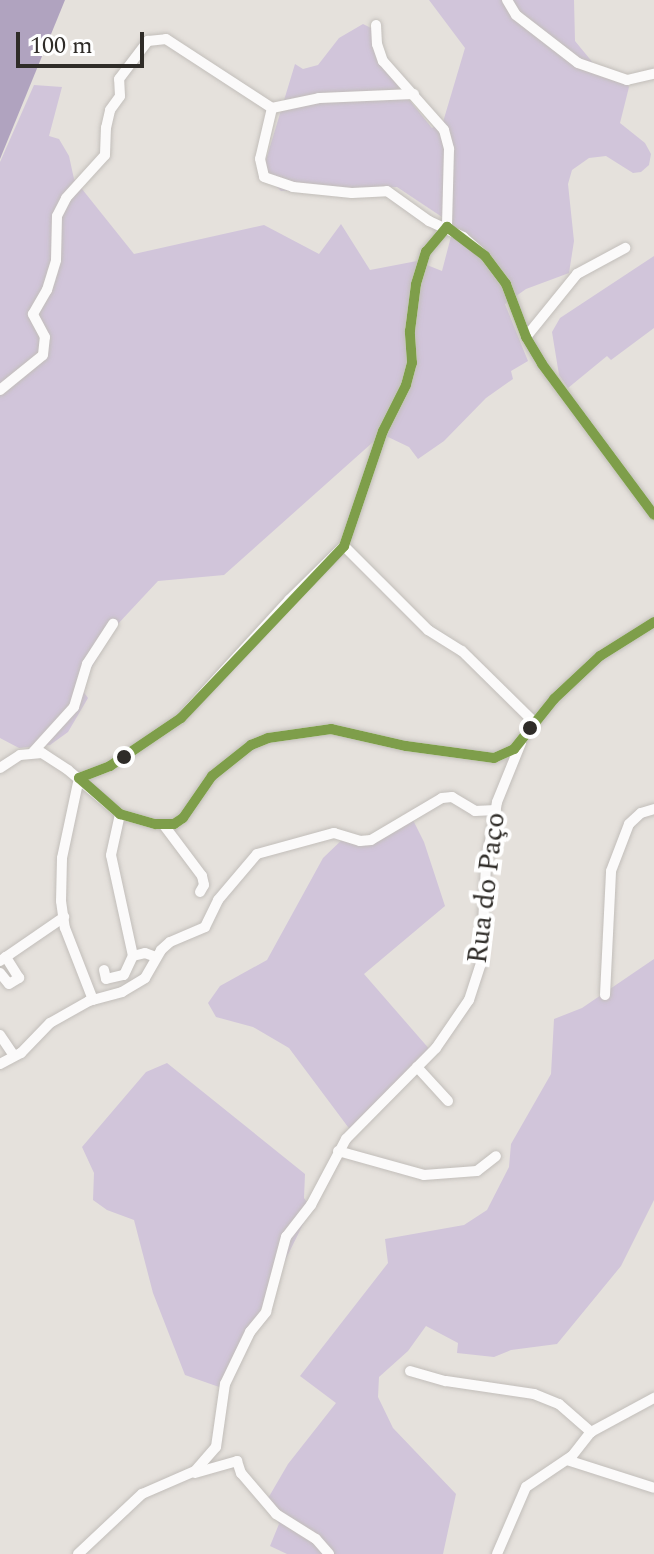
<!DOCTYPE html>
<html>
<head>
<meta charset="utf-8">
<style>
  body { margin:0 }
  #map { position:relative; width:654px; height:1554px; overflow:hidden; background:#e5e1dc; font-family:Spectral,serif }
  div>[style] { position:absolute }
  .green>* { inset:0; background:#d1c5da }
  .water>* { inset:0; background:#b0a3bf }
  .roads { filter:drop-shadow(0 0 2px #c2beba) drop-shadow(0 0 2px #c2beba) }
  .minor>* { height:10px; margin:-5px; padding:0 5px; transform-origin:5px; border-radius:5px; background:#fbfafa }
  .bus-1>* { height:10px; margin:-5px; padding:0 5px; transform-origin:5px; border-radius:5px; background:#7e9e4a }
  .dots>* { width:22px; height:22px; translate:-50% -50%; box-sizing:border-box; border:4px solid #fff; border-radius:50% }
  span { translate:-50% -50%; white-space:nowrap; text-align:center; line-height:1.15; -webkit-text-stroke:8px #fff; paint-order:stroke }
  .street-label { font-size:28px; color:#2f2c28 }
  .scale { position:absolute; left:16px; top:32px; width:128px; height:36px; box-sizing:border-box; border:4px solid #2f2c28; border-top:0; padding-left:10px; font-size:24px; line-height:28px; white-space:nowrap; color:#2f2c28; -webkit-text-stroke:6px #fff; paint-order:stroke }
</style>
</head>
<body>
<div id="map">
  <div class="green">
    <div style="clip-path:polygon(429px 0,574px 0,575px 41px,598px 69px,624px 78px,629px 87px,620px 123px,645px 143px,651px 154px,649px 165px,641px 172px,633px 173px,606px 156px,589px 158px,572px 170px,568px 184px,574px 241px,569px 273px,526px 289px,505px 304px,528px 361px,511px 371px,513px 379px,486px 398px,444px 441px,418px 459px,409px 447px,386px 436px,372px 443px,224px 575px,158px 581px,116px 626px,80px 687px,88px 698px,68px 732px,50px 745px,19px 748px,0 738px,0 162px,34px 85px,62px 87px,49px 136px,59px 139px,69px 156px,74px 179px,134px 254px,264px 225px,319px 254px,341px 224px,370px 270px,417px 261px,442px 271px,454px 225px,397px 187px,281px 191px,262px 173px,295px 64px,303px 69px,318px 65px,339px 38px,363px 24px,375px 30px,389px 75px,432px 128px,443px 122px,465px 48px)"></div>
    <div style="clip-path:polygon(654px 256px,654px 328px,611px 360px,607px 356px,568px 388px,559px 375px,552px 332px,560px 318px)"></div>
    <div style="clip-path:polygon(411px 816px,424px 842px,445px 906px,364px 974px,431px 1051px,351px 1131px,289px 1048px,253px 1027px,216px 1017px,208px 1003px,220px 986px,267px 960px,323px 858px,347px 835px,364px 845px)"></div>
    <div style="clip-path:polygon(654px 959px,654px 1200px,621px 1266px,557px 1344px,511px 1350px,494px 1357px,457px 1353px,458px 1343px,426px 1326px,408px 1351px,379px 1377px,378px 1397px,393px 1428px,456px 1494px,443px 1554px,287px 1554px,270px 1546px,279px 1524px,267px 1500px,288px 1464px,336px 1403px,300px 1376px,388px 1263px,385px 1239px,464px 1225px,487px 1210px,509px 1167px,511px 1144px,551px 1074px,554px 1019px,582px 1008px)"></div>
    <div style="clip-path:polygon(167px 1063px,305px 1174px,304px 1198px,311px 1208px,222px 1388px,185px 1375px,153px 1293px,134px 1220px,107px 1210px,93px 1200px,94px 1173px,82px 1147px,146px 1072px)"></div>
  </div>
  <div class="water">
    <div style="clip-path:polygon(0 0,65px 0,0 159px)"></div>
  </div>
  <div class="roads">
    <div class="minor">
      <div style="left:507px;top:0;width:17px;rotate:59deg"></div>
      <div style="left:516px;top:15px;width:78px;rotate:37.7deg"></div>
      <div style="left:578px;top:63px;width:52px;rotate:19.1deg"></div>
      <div style="left:627px;top:80px;width:28px;rotate:-13deg"></div>
      <div style="left:376px;top:25px;width:19px;rotate:87deg"></div>
      <div style="left:377px;top:44px;width:18px;rotate:71deg"></div>
      <div style="left:383px;top:61px;width:92px;rotate:48.5deg"></div>
      <div style="left:444px;top:130px;width:20px;rotate:75deg"></div>
      <div style="left:449px;top:149px;width:78px;rotate:91.5deg"></div>
      <div style="left:272px;top:108px;width:52px;rotate:103.2deg"></div>
      <div style="left:260px;top:159px;width:18px;rotate:77deg"></div>
      <div style="left:264px;top:177px;width:31px;rotate:19deg"></div>
      <div style="left:293px;top:187px;width:59px;rotate:5.8deg"></div>
      <div style="left:352px;top:193px;width:35px;rotate:-3deg"></div>
      <div style="left:387px;top:191px;width:52px;rotate:35.5deg"></div>
      <div style="left:429px;top:221px;width:38px;rotate:25deg"></div>
      <div style="left:463px;top:237px;width:29px;rotate:41deg"></div>
      <div style="left:485px;top:256px;width:35px;rotate:53deg"></div>
      <div style="left:506px;top:284px;width:57px;rotate:69.3deg"></div>
      <div style="left:526px;top:337px;width:31px;rotate:59deg"></div>
      <div style="left:542px;top:364px;width:188px;rotate:53.4deg"></div>
      <div style="left:526px;top:337px;width:81px;rotate:-51deg"></div>
      <div style="left:577px;top:274px;width:55px;rotate:-28.4deg"></div>
      <div style="left:0;top:390px;width:55px;rotate:-39.1deg"></div>
      <div style="left:43px;top:355px;width:18px;rotate:-84deg"></div>
      <div style="left:45px;top:337px;width:26px;rotate:-118deg"></div>
      <div style="left:33px;top:314px;width:28px;rotate:-60deg"></div>
      <div style="left:47px;top:290px;width:31px;rotate:-73deg"></div>
      <div style="left:56px;top:260px;width:44px;rotate:-88.7deg"></div>
      <div style="left:57px;top:216px;width:20px;rotate:-63deg"></div>
      <div style="left:66px;top:198px;width:58px;rotate:-47.8deg"></div>
      <div style="left:105px;top:155px;width:27px;rotate:-88deg"></div>
      <div style="left:106px;top:128px;width:18px;rotate:-77deg"></div>
      <div style="left:110px;top:110px;width:17px;rotate:-54deg"></div>
      <div style="left:120px;top:96px;width:17px;rotate:-93deg"></div>
      <div style="left:119px;top:79px;width:48px;rotate:-52.7deg"></div>
      <div style="left:148px;top:41px;width:18px;rotate:-6deg"></div>
      <div style="left:166px;top:39px;width:126px;rotate:33.1deg"></div>
      <div style="left:272px;top:108px;width:48px;rotate:-12deg"></div>
      <div style="left:319px;top:98px;width:95px;rotate:-2.4deg"></div>
      <div style="left:344px;top:546px;width:119px;rotate:45deg"></div>
      <div style="left:428px;top:630px;width:40px;rotate:32deg"></div>
      <div style="left:462px;top:651px;width:101px;rotate:44.6deg"></div>
      <div style="left:33px;top:752px;width:61px;rotate:-47.7deg"></div>
      <div style="left:74px;top:707px;width:45px;rotate:-73.2deg"></div>
      <div style="left:87px;top:664px;width:48px;rotate:-57deg"></div>
      <div style="left:0;top:768px;width:24px;rotate:-33deg"></div>
      <div style="left:20px;top:755px;width:22px;rotate:-5deg"></div>
      <div style="left:42px;top:753px;width:31px;rotate:33deg"></div>
      <div style="left:68px;top:770px;width:68px;rotate:40.2deg"></div>
      <div style="left:120px;top:814px;width:37px;rotate:16deg"></div>
      <div style="left:156px;top:824px;width:18px"></div>
      <div style="left:174px;top:824px;width:11px;rotate:-34deg"></div>
      <div style="left:183px;top:818px;width:51px;rotate:-55.4deg"></div>
      <div style="left:212px;top:776px;width:50px;rotate:-38.5deg"></div>
      <div style="left:251px;top:745px;width:18px;rotate:-22deg"></div>
      <div style="left:268px;top:738px;width:64px;rotate:-8.1deg"></div>
      <div style="left:331px;top:729px;width:77px;rotate:12.8deg"></div>
      <div style="left:406px;top:746px;width:89px;rotate:7.8deg"></div>
      <div style="left:494px;top:758px;width:22px;rotate:-24deg"></div>
      <div style="left:514px;top:749px;width:64px;rotate:-51.3deg"></div>
      <div style="left:554px;top:699px;width:63px;rotate:-43.1deg"></div>
      <div style="left:600px;top:656px;width:64px;rotate:-32.2deg"></div>
      <div style="left:79px;top:778px;width:33px;rotate:-21deg"></div>
      <div style="left:110px;top:766px;width:86px;rotate:-34.1deg"></div>
      <div style="left:181px;top:718px;width:160px;rotate:-47.5deg"></div>
      <div style="left:289px;top:600px;width:77px;rotate:-44.5deg"></div>
      <div style="left:344px;top:546px;width:121px;rotate:-71.3deg"></div>
      <div style="left:383px;top:431px;width:51px;rotate:-63.4deg"></div>
      <div style="left:406px;top:385px;width:23px;rotate:-75deg"></div>
      <div style="left:412px;top:363px;width:32px;rotate:-94deg"></div>
      <div style="left:410px;top:331px;width:47px;rotate:-82.7deg"></div>
      <div style="left:416px;top:284px;width:34px;rotate:-73deg"></div>
      <div style="left:426px;top:252px;width:33px;rotate:-50deg"></div>
      <div style="left:79px;top:778px;width:82px;rotate:102deg"></div>
      <div style="left:62px;top:858px;width:43px;rotate:91.3deg"></div>
      <div style="left:61px;top:901px;width:27px;rotate:82deg"></div>
      <div style="left:65px;top:928px;width:77px;rotate:68.7deg"></div>
      <div style="left:163px;top:824px;width:65px;rotate:53.1deg"></div>
      <div style="left:202px;top:876px;width:9px;rotate:77deg"></div>
      <div style="left:204px;top:885px;width:8px;rotate:120deg"></div>
      <div style="left:133px;top:956px;width:12px;rotate:-14deg"></div>
      <div style="left:145px;top:953px;width:12px;rotate:20deg"></div>
      <div style="left:0;top:961px;width:78px;rotate:-34.5deg"></div>
      <div style="left:104px;top:970px;width:9px;rotate:77deg"></div>
      <div style="left:106px;top:979px;width:18px;rotate:-13deg"></div>
      <div style="left:124px;top:975px;width:21px;rotate:-65deg"></div>
      <div style="left:133px;top:956px;width:103px;rotate:-102.3deg"></div>
      <div style="left:111px;top:855px;width:42px;rotate:-77.6deg"></div>
      <div style="left:0;top:973px;width:14px;rotate:51deg"></div>
      <div style="left:9px;top:984px;width:12px;rotate:-31deg"></div>
      <div style="left:19px;top:978px;width:25px;rotate:-122deg"></div>
      <div style="left:605px;top:995px;width:124px;rotate:-87.2deg"></div>
      <div style="left:611px;top:871px;width:50px;rotate:-69deg"></div>
      <div style="left:629px;top:824px;width:16px;rotate:-43deg"></div>
      <div style="left:641px;top:813px;width:14px;rotate:-17deg"></div>
      <div style="left:0;top:1035px;width:25px;rotate:56deg"></div>
      <div style="left:0;top:1064px;width:24px;rotate:-28deg"></div>
      <div style="left:21px;top:1053px;width:42px;rotate:-46deg"></div>
      <div style="left:50px;top:1023px;width:45px;rotate:-29.4deg"></div>
      <div style="left:89px;top:1001px;width:34px;rotate:-15deg"></div>
      <div style="left:122px;top:992px;width:27px;rotate:-31deg"></div>
      <div style="left:145px;top:978px;width:32px;rotate:-60deg"></div>
      <div style="left:161px;top:950px;width:12px;rotate:-42deg"></div>
      <div style="left:170px;top:942px;width:38px;rotate:-23deg"></div>
      <div style="left:205px;top:927px;width:30px;rotate:-64deg"></div>
      <div style="left:218px;top:900px;width:60px;rotate:-49.7deg"></div>
      <div style="left:257px;top:854px;width:80px;rotate:-15.3deg"></div>
      <div style="left:334px;top:833px;width:27px;rotate:17deg"></div>
      <div style="left:360px;top:841px;width:11px;rotate:-5deg"></div>
      <div style="left:371px;top:840px;width:82px;rotate:-30.6deg"></div>
      <div style="left:442px;top:798px;width:10px;rotate:-6deg"></div>
      <div style="left:452px;top:797px;width:27px;rotate:31deg"></div>
      <div style="left:475px;top:811px;width:21px;rotate:-3deg"></div>
      <div style="left:417px;top:1067px;width:46px;rotate:47.6deg"></div>
      <div style="left:338px;top:1151px;width:89px;rotate:15.6deg"></div>
      <div style="left:424px;top:1175px;width:53px;rotate:-4.3deg"></div>
      <div style="left:477px;top:1171px;width:24px;rotate:-38deg"></div>
      <div style="left:410px;top:1371px;width:37px;rotate:16deg"></div>
      <div style="left:446px;top:1381px;width:89px;rotate:8.4deg"></div>
      <div style="left:534px;top:1394px;width:27px;rotate:22deg"></div>
      <div style="left:559px;top:1404px;width:43px;rotate:41.2deg"></div>
      <div style="left:567px;top:1460px;width:91px;rotate:17.8deg"></div>
      <div style="left:195px;top:1473px;width:44px;rotate:-15.9deg"></div>
      <div style="left:237px;top:1461px;width:13px;rotate:72deg"></div>
      <div style="left:241px;top:1473px;width:54px;rotate:49.5deg"></div>
      <div style="left:276px;top:1514px;width:47px;rotate:32deg"></div>
      <div style="left:316px;top:1539px;width:20px;rotate:49deg"></div>
      <div style="left:78px;top:1554px;width:88px;rotate:-43.2deg"></div>
      <div style="left:142px;top:1494px;width:58px;rotate:-23.5deg"></div>
      <div style="left:195px;top:1471px;width:32px;rotate:-49deg"></div>
      <div style="left:216px;top:1447px;width:64px;rotate:-81.9deg"></div>
      <div style="left:225px;top:1384px;width:58px;rotate:-64.3deg"></div>
      <div style="left:250px;top:1332px;width:26px;rotate:-51deg"></div>
      <div style="left:266px;top:1312px;width:78px;rotate:-75.1deg"></div>
      <div style="left:286px;top:1237px;width:41px;rotate:-52deg"></div>
      <div style="left:311px;top:1205px;width:75px;rotate:-62.1deg"></div>
      <div style="left:346px;top:1139px;width:128px;rotate:-45.3deg"></div>
      <div style="left:436px;top:1048px;width:58px;rotate:-55.5deg"></div>
      <div style="left:469px;top:1000px;width:38px;rotate:-72deg"></div>
      <div style="left:481px;top:964px;width:100px;rotate:-87.1deg"></div>
      <div style="left:486px;top:864px;width:63px;rotate:-79.9deg"></div>
      <div style="left:497px;top:802px;width:64px;rotate:-67.9deg"></div>
      <div style="left:497px;top:1554px;width:73px;rotate:-66.6deg"></div>
      <div style="left:526px;top:1487px;width:55px;rotate:-34deg"></div>
      <div style="left:572px;top:1456px;width:31px;rotate:-52deg"></div>
      <div style="left:591px;top:1432px;width:72px;rotate:-28.4deg"></div>
    </div>
  </div>
  <div class="bus-1">
    <div style="left:79px;top:778px;width:33px;rotate:-21deg"></div>
    <div style="left:110px;top:766px;width:86px;rotate:-34.1deg"></div>
    <div style="left:181px;top:718px;width:237px;rotate:-46.5deg"></div>
    <div style="left:344px;top:546px;width:121px;rotate:-71.3deg"></div>
    <div style="left:383px;top:431px;width:51px;rotate:-63.4deg"></div>
    <div style="left:406px;top:385px;width:23px;rotate:-75deg"></div>
    <div style="left:412px;top:363px;width:32px;rotate:-94deg"></div>
    <div style="left:410px;top:331px;width:47px;rotate:-82.7deg"></div>
    <div style="left:416px;top:284px;width:34px;rotate:-73deg"></div>
    <div style="left:426px;top:252px;width:33px;rotate:-50deg"></div>
    <div style="left:447px;top:227px;width:48px;rotate:37.3deg"></div>
    <div style="left:485px;top:256px;width:35px;rotate:53deg"></div>
    <div style="left:506px;top:284px;width:57px;rotate:69.3deg"></div>
    <div style="left:526px;top:337px;width:31px;rotate:59deg"></div>
    <div style="left:542px;top:364px;width:188px;rotate:53.4deg"></div>
    <div style="left:79px;top:778px;width:55px;rotate:41.3deg"></div>
    <div style="left:120px;top:814px;width:37px;rotate:16deg"></div>
    <div style="left:156px;top:824px;width:18px"></div>
    <div style="left:174px;top:824px;width:11px;rotate:-34deg"></div>
    <div style="left:183px;top:818px;width:51px;rotate:-55.4deg"></div>
    <div style="left:212px;top:776px;width:50px;rotate:-38.5deg"></div>
    <div style="left:251px;top:745px;width:18px;rotate:-22deg"></div>
    <div style="left:268px;top:738px;width:64px;rotate:-8.1deg"></div>
    <div style="left:331px;top:729px;width:77px;rotate:12.8deg"></div>
    <div style="left:406px;top:746px;width:89px;rotate:7.8deg"></div>
    <div style="left:494px;top:758px;width:22px;rotate:-24deg"></div>
    <div style="left:514px;top:749px;width:64px;rotate:-51.3deg"></div>
    <div style="left:554px;top:699px;width:63px;rotate:-43.1deg"></div>
    <div style="left:600px;top:656px;width:64px;rotate:-32.2deg"></div>
  </div>
  <div class="dots">
    <div style="left:530px;top:728px;background:#2f2c28"></div>
    <div style="left:124px;top:757px;background:#2f2c28"></div>
  </div>
  <div class="street-label">
    <span style="left:487px;top:888px;rotate:-83deg">Rua do Paço</span>
  </div>
  <div class="scale">100 m</div>
</div>
</body>
</html>
